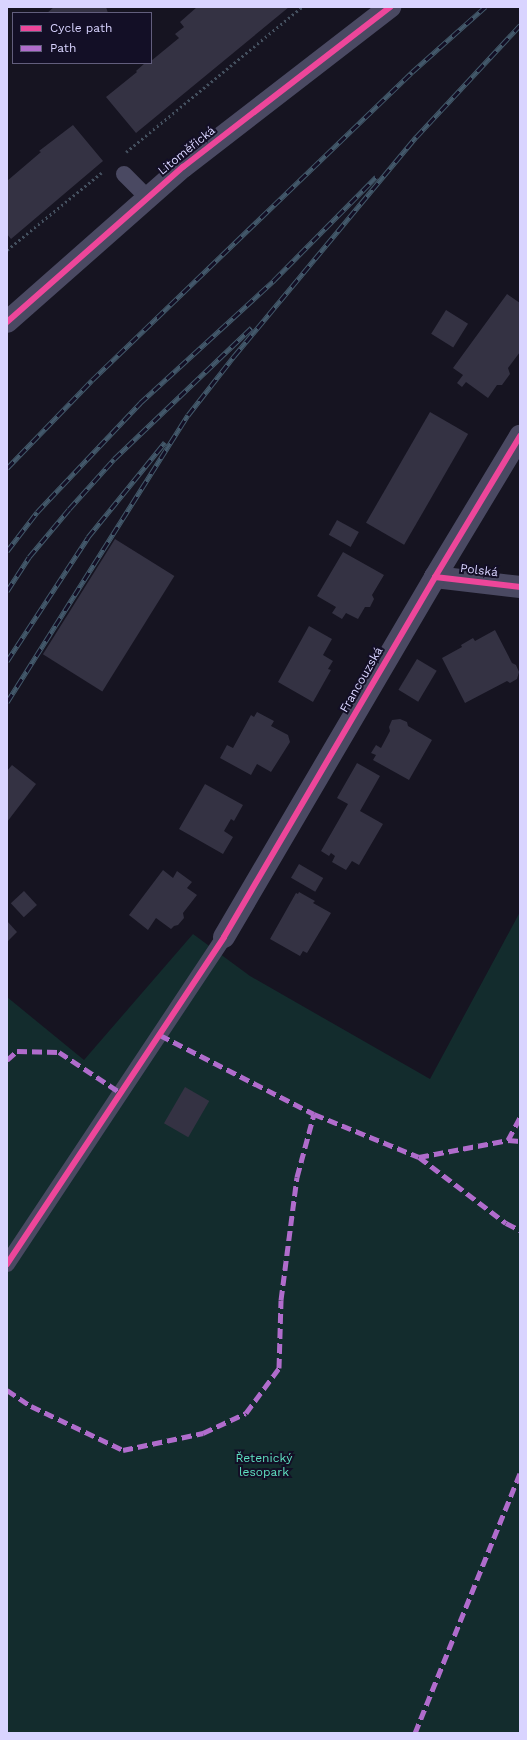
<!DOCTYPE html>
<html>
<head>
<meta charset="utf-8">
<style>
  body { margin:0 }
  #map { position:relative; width:527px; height:1740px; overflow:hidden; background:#161421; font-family:"Work Sans",sans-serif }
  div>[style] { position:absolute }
  .green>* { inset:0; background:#132c2d }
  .building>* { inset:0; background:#343243; transform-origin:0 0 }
  .path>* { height:2.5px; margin-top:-1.25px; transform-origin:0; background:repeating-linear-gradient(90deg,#44505f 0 2px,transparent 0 5px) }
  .service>* { height:16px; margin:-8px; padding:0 8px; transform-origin:8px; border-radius:8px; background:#4a4962 }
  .minor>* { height:22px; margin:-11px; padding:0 11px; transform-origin:11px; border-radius:11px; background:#4a4962 }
  .rail>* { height:4.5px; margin-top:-2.25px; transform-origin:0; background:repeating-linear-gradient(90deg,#130f26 0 9px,#43596b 0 18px); box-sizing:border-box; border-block:1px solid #43596b }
  .quiet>* { height:5px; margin-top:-2.5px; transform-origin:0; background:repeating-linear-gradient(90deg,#b06ccc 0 10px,transparent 0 15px) }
  .cycleway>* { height:6px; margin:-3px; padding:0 3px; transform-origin:3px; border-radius:3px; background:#ed469a }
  span { translate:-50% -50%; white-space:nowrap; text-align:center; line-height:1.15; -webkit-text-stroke:4px #130f26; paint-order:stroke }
  .street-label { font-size:12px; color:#d9d4ff }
  .park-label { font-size:12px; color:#5fe0c0 }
  .frame { position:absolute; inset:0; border:8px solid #d9d4ff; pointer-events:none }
  .legend { position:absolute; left:12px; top:12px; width:140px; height:52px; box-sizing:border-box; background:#130f26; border:1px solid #625e7d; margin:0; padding:5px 7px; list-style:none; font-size:12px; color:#d9d4ff }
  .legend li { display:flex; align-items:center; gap:8px; height:20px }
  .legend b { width:20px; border:1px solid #625e7d }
</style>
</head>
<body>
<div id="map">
  <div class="green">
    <div style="clip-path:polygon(520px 912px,520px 1733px,7px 1733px,7px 997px,84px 1060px,193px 934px,250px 976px,430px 1079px)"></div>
  </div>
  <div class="building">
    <div style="clip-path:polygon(54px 7px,106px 7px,108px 13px,47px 13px)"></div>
    <div style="clip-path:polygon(197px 7px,289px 7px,136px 133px,106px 97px,137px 72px,136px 71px,145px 63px,151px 63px,151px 61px,179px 38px,175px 34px,184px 27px,180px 22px)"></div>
    <div style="clip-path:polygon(73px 125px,103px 161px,11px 239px,7px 234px,7px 181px,41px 152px,39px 151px)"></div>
    <div style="clip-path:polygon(507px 294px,520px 303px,520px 352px,508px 368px,510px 374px,502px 385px,497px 385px,488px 398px,466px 382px,462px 387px,457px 383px,463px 375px,453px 368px)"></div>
    <div style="left:446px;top:310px;width:26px;height:28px;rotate:32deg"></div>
    <div style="left:430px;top:412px;width:44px;height:128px;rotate:30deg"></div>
    <div style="left:337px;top:520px;width:25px;height:17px;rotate:29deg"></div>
    <div style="left:115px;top:539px;width:70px;height:136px;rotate:32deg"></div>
    <div style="clip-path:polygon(343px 552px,384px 575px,372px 595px,374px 599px,370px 607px,365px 607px,358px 619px,346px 613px,342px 619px,332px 613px,336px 607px,317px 596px)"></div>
    <div style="clip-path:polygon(309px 626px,332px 639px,323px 655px,333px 661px,328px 669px,331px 670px,313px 702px,278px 682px)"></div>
    <div style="clip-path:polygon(495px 630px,512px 663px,516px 665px,519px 672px,517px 679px,510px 683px,507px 681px,465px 703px,442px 658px,462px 647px,461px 645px,473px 638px,475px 641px)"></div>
    <div style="left:417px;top:659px;width:23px;height:36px;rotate:31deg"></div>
    <div style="clip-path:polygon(257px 712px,274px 721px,271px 726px,288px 735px,290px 742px,271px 772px,257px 764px,251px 775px,220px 758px,227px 745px,233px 748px,251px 715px,254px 717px)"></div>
    <div style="clip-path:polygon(400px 719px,407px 722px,408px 726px,432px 740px,409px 780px,373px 760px,376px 755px,371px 753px,376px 745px,381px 748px,390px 731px,389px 727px,392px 720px)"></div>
    <div style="clip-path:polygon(357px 763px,380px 776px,360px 811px,383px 824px,359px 865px,352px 861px,346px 870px,332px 862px,335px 856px,331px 853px,329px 856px,321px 851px,348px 804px,337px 798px)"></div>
    <div style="clip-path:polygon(12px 765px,36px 784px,7px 822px,7px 771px)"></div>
    <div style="clip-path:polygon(205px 784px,243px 805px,234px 821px,231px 819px,224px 831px,233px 837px,223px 854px,179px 829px)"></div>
    <div style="left:299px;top:864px;width:28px;height:16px;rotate:30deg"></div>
    <div style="clip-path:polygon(163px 870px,173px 878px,177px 871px,192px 882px,187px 888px,197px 895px,183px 913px,184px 918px,178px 925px,174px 926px,171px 929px,156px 918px,148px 930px,129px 915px)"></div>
    <div style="left:24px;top:891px;width:19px;height:18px;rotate:47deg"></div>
    <div style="clip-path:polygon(299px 892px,315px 901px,313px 903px,331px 913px,307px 953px,303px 951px,300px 956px,270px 939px,296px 893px,298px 894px)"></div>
    <div style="clip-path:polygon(7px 921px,17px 932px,7px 942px)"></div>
    <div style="left:185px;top:1087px;width:28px;height:42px;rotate:30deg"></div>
  </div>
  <div class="path">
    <div style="left:126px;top:152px;width:228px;rotate:-39.5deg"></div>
    <div style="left:7px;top:250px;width:122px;rotate:-39.3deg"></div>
  </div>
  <div class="service">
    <div style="left:124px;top:174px;width:34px;rotate:45deg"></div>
    <div style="left:7px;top:1264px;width:392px;rotate:-56.4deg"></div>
  </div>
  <div class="minor">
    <div style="left:7px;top:322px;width:235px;rotate:-41.4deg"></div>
    <div style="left:183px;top:167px;width:262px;rotate:-37.7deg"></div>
    <div style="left:435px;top:577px;width:86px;rotate:6.7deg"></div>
    <div style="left:224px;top:937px;width:417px;rotate:-59.6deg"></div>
    <div style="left:435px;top:577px;width:165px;rotate:-58.9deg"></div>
  </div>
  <div class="rail">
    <div style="left:7px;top:468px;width:122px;rotate:-46deg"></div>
    <div style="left:92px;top:380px;width:444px;rotate:-43.9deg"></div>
    <div style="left:412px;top:72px;width:98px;rotate:-41.7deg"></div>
    <div style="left:7px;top:551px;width:49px;rotate:-52.4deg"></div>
    <div style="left:37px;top:512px;width:150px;rotate:-46.6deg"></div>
    <div style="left:140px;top:403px;width:182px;rotate:-42.5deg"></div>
    <div style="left:274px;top:280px;width:145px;rotate:-45.3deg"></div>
    <div style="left:7px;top:591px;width:40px;rotate:-57.1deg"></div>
    <div style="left:29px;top:557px;width:62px;rotate:-50.2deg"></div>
    <div style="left:69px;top:509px;width:67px;rotate:-48deg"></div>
    <div style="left:114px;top:459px;width:190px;rotate:-43.7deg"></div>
    <div style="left:7px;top:661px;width:148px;rotate:-56.8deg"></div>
    <div style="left:88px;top:537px;width:122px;rotate:-51deg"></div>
    <div style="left:7px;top:702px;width:339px;rotate:-57.8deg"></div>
    <div style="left:188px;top:415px;width:75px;rotate:-52.1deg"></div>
    <div style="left:234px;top:356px;width:285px;rotate:-50.3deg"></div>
    <div style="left:416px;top:137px;width:153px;rotate:-47.1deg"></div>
  </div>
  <div class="quiet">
    <div style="left:160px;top:1035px;width:173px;rotate:27.2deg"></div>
    <div style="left:314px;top:1114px;width:113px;rotate:22.3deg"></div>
    <div style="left:419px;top:1157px;width:91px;rotate:-10.8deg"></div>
    <div style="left:508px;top:1140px;width:12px;rotate:5deg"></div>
    <div style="left:7px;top:1060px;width:13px;rotate:-42deg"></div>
    <div style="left:17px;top:1051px;width:42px;rotate:1.4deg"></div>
    <div style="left:59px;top:1052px;width:74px;rotate:33.5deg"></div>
    <div style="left:508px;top:1140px;width:26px;rotate:-62deg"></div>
    <div style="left:419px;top:1157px;width:109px;rotate:37.2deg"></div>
    <div style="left:506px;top:1223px;width:16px;rotate:27deg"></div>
    <div style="left:7px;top:1390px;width:29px;rotate:34deg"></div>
    <div style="left:31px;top:1406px;width:102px;rotate:25.6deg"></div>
    <div style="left:123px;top:1450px;width:82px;rotate:-12deg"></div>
    <div style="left:203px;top:1433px;width:47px;rotate:-24.9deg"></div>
    <div style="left:246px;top:1413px;width:56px;rotate:-53.7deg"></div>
    <div style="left:279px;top:1368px;width:68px;rotate:-88.3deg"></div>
    <div style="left:281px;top:1300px;width:124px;rotate:-82.6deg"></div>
    <div style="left:297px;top:1177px;width:65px;rotate:-74.9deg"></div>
    <div style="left:415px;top:1733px;width:280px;rotate:-68deg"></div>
  </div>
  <div class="cycleway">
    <div style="left:7px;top:322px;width:235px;rotate:-41.4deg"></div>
    <div style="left:183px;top:167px;width:262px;rotate:-37.7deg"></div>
    <div style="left:435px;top:577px;width:86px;rotate:6.7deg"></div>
    <div style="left:7px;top:1264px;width:392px;rotate:-56.4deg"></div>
    <div style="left:224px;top:937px;width:417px;rotate:-59.6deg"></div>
    <div style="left:435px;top:577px;width:165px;rotate:-58.9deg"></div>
  </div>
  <div class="street-label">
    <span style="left:187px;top:151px;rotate:-39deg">Litoměřická</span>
    <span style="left:479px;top:571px;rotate:7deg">Polská</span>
    <span style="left:362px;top:680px;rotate:-60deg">Francouzská</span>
  </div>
  <div class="park-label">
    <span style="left:264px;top:1466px">Řetenický<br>lesopark</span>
  </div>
  <div class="frame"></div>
  <ul class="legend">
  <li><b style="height:5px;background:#ed469a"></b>Cycle path</li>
  <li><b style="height:5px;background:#b06ccc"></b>Path</li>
  </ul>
</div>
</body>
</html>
